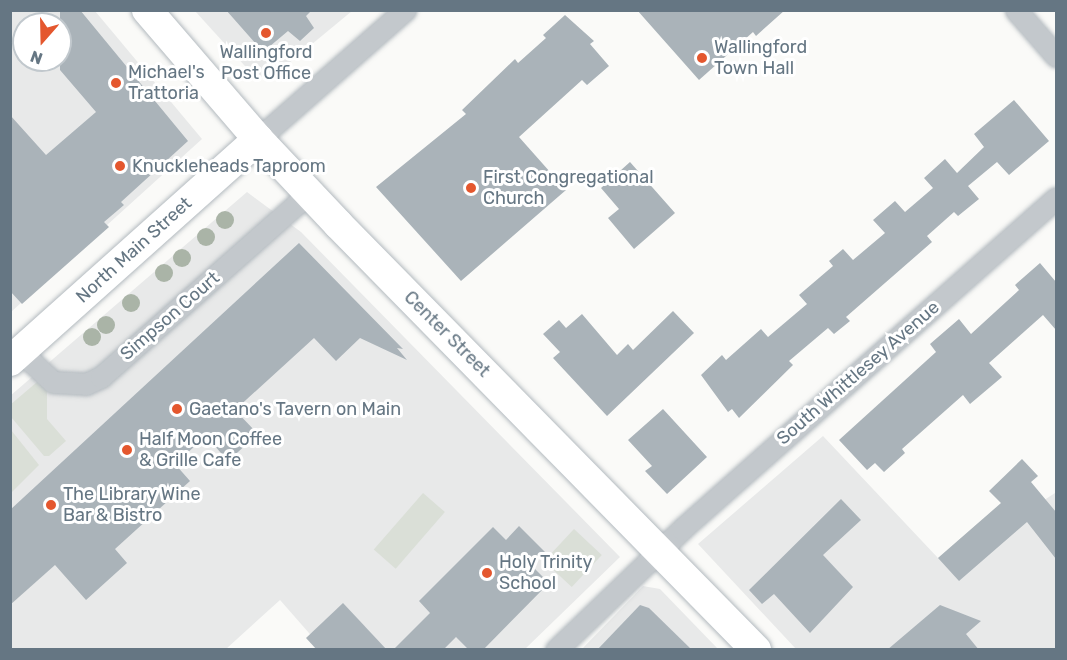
<!DOCTYPE html>
<html>
<head>
<meta charset="utf-8">
<style>
  body { margin:0 }
  #map { position:relative; width:1067px; height:660px; overflow:hidden; background:#fafaf8; font-family:Rubik,sans-serif }
  div>[style] { position:absolute }
  .built>* { inset:0; background:#e8e9e9 }
  .green>* { inset:0; background:#dadfd7; transform-origin:0 0 }
  .building>* { inset:0; background:#aab3b9 }
  .roads { filter:drop-shadow(0 0 2px #b3babf) drop-shadow(0 0 2px #b3babf) }
  .street>* { height:21px; margin:-10.5px; padding:0 10.5px; transform-origin:10.5px; border-radius:10.5px; background:#c3c8cc }
  .secondary>* { height:30px; margin:-15px; padding:0 15px; transform-origin:15px; border-radius:15px; background:#fff }
  .trees>* { width:18px; height:18px; margin:-9px; border-radius:50%; background:#aab4a7 }
  .dots>* { width:16px; height:16px; translate:-50% -50%; box-sizing:border-box; border:3px solid #fff; border-radius:50% }
  span { translate:-50% -50%; white-space:nowrap; text-align:center; line-height:1.15; -webkit-text-stroke:6px #fff; paint-order:stroke }
  .poi-label { font-size:18px; color:#657683 }
  .left { translate:0 -50%; text-align:left }
  .street-label { font-size:18px; color:#657683 }
  .frame { position:absolute; inset:0; border:12px solid #657683; pointer-events:none }
  .north { position:absolute; left:12px; top:12px; width:60px; height:60px; box-sizing:border-box; background:#fff; border:2px solid #c1c8cd; border-radius:50%; rotate:200deg; font-size:16px; font-weight:700; line-height:24px; text-align:center; color:#657683 }
  .north::after { content:''; display:block; margin:auto; width:21px; height:27px; background:#e4572e; clip-path:polygon(50% 0,100% 100%,50% 72%,0 100%) }
</style>
</head>
<body>
<div id="map">
  <div class="built">
    <div style="clip-path:polygon(evenodd,11px 11px,95px 11px,202px 139px,11px 312px,11px 11px,24px 24px,60px 24px,60px 60px,24px 60px,24px 24px)"></div>
    <div style="clip-path:polygon(195px 11px,352px 11px,271px 78px,254px 76px)"></div>
    <div style="clip-path:polygon(247px 192px,301px 232px,620px 557px,525px 649px,323px 649px,280px 600px,226px 649px,11px 649px,10px 396px)"></div>
    <div style="clip-path:polygon(823px 436px,938px 558px,983px 519px,995px 532px,1055px 493px,1056px 649px,796px 649px,698px 544px)"></div>
    <div style="clip-path:polygon(643px 586px,660px 589px,718px 649px,581px 650px)"></div>
  </div>
  <div class="green">
    <div style="clip-path:polygon(37px 382px,47px 391px,47px 419px,66px 441px,49px 456px,44px 456px,11px 417px,10px 405px)"></div>
    <div style="clip-path:polygon(11px 430px,39px 465px,11px 493px)"></div>
    <div style="left:423px;top:493px;width:29px;height:75px;rotate:41deg"></div>
    <div style="left:574px;top:529px;width:38px;height:44px;rotate:43deg"></div>
  </div>
  <div class="building">
    <div style="clip-path:polygon(60px 10px,80px 10px,188px 141px,121px 202px,124px 205px,104px 222px,109px 227px,22px 304px,10px 291px,10px 115px,46px 155px,96px 112px,60px 70px)"></div>
    <div style="clip-path:polygon(226px 10px,312px 10px,306px 16px,314px 28px,300px 41px,288px 31px,263px 52px)"></div>
    <div style="clip-path:polygon(637px 10px,785px 10px,756px 36px,753px 32px,699px 80px)"></div>
    <div style="clip-path:polygon(565px 15px,594px 41px,590px 44px,609px 66px,587px 85px,582px 80px,519px 137px,566px 190px,461px 281px,376px 187px,466px 114px,462px 110px,515px 59px,518px 63px,546px 38px,543px 35px)"></div>
    <div style="clip-path:polygon(1014px 100px,1049px 141px,1009px 175px,997px 162px,968px 186px,979px 199px,958px 216px,954px 212px,927px 236px,932px 242px,846px 317px,850px 321px,834px 334px,828px 328px,789px 361px,793px 365px,739px 418px,732px 409px,728px 412px,701px 375px,722px 355px,726px 360px,761px 329px,768px 337px,807px 304px,799px 295px,833px 266px,829px 261px,843px 249px,853px 260px,885px 233px,873px 220px,895px 201px,905px 212px,933px 188px,924px 178px,945px 159px,957px 173px,984px 147px,974px 134px)"></div>
    <div style="clip-path:polygon(630px 162px,675px 213px,634px 249px,608px 218px,619px 209px,601px 188px)"></div>
    <div style="clip-path:polygon(299px 243px,403px 349px,397px 348px,407px 360px,360px 338px,336px 361px,314px 338px,235px 410px,258px 434px,228px 461px,206px 436px,175px 464px,190px 481px,115px 549px,127px 563px,86px 600px,55px 565px,10px 605px,10px 510px)"></div>
    <div style="clip-path:polygon(1040px 263px,1056px 282px,1056px 330px,1043px 315px,989px 363px,1002px 377px,970px 404px,963px 395px,902px 449px,905px 453px,884px 472px,875px 463px,867px 470px,839px 440px,936px 352px,930px 344px,959px 319px,971px 334px,1019px 290px,1015px 285px)"></div>
    <div style="clip-path:polygon(673px 311px,694px 333px,607px 416px,553px 358px,560px 352px,543px 334px,559px 320px,566px 328px,582px 314px,617px 355px,628px 344px,633px 350px)"></div>
    <div style="clip-path:polygon(663px 409px,707px 457px,667px 494px,645px 471px,652px 466px,628px 440px)"></div>
    <div style="clip-path:polygon(1022px 459px,1038px 476px,1031px 482px,1056px 512px,1056px 559px,1027px 522px,959px 581px,938px 558px,1001px 503px,989px 491px)"></div>
    <div style="clip-path:polygon(841px 499px,861px 520px,823px 555px,853px 587px,810px 633px,774px 594px,762px 604px,749px 590px)"></div>
    <div style="clip-path:polygon(519px 526px,545px 552px,532px 566px,549px 583px,483px 650px,469px 650px,456px 637px,443px 650px,393px 650px,430px 613px,419px 601px,493px 527px,506px 540px)"></div>
    <div style="clip-path:polygon(343px 603px,387px 650px,317px 650px,306px 638px)"></div>
    <div style="clip-path:polygon(640px 605px,649px 608px,692px 650px,597px 650px)"></div>
    <div style="clip-path:polygon(940px 605px,981px 621px,966px 634px,979px 650px,887px 650px)"></div>
  </div>
  <div class="roads">
    <div class="street">
      <div style="left:1016px;top:10px;width:61px;rotate:49deg"></div>
      <div style="left:258px;top:139px;width:196px;rotate:-41.3deg"></div>
      <div style="left:21px;top:352px;width:44px;rotate:43.2deg"></div>
      <div style="left:53px;top:382px;width:33px;rotate:3deg"></div>
      <div style="left:86px;top:384px;width:17px;rotate:-25deg"></div>
      <div style="left:101px;top:377px;width:278px;rotate:-41.5deg"></div>
      <div style="left:556px;top:650px;width:175px;rotate:-43.8deg"></div>
      <div style="left:682px;top:529px;width:499px;rotate:-41.5deg"></div>
    </div>
    <div class="secondary">
      <div style="left:147px;top:10px;width:170px;rotate:49.3deg"></div>
      <div style="left:258px;top:139px;width:117px;rotate:46.7deg"></div>
      <div style="left:338px;top:224px;width:597px;rotate:45.54deg"></div>
      <div style="left:10px;top:361px;width:333px;rotate:-41.8deg"></div>
    </div>
  </div>
  <div class="trees">
    <div style="left:225px;top:220px"></div>
    <div style="left:206px;top:237px"></div>
    <div style="left:182px;top:258px"></div>
    <div style="left:164px;top:273px"></div>
    <div style="left:131px;top:303px"></div>
    <div style="left:106px;top:325px"></div>
    <div style="left:92px;top:337px"></div>
  </div>
  <div class="dots">
    <div style="left:266px;top:33px;background:#e4572e"></div>
    <div style="left:702px;top:58px;background:#e4572e"></div>
    <div style="left:116px;top:83px;background:#e4572e"></div>
    <div style="left:120px;top:166px;background:#e4572e"></div>
    <div style="left:471px;top:188px;background:#e4572e"></div>
    <div style="left:177px;top:409px;background:#e4572e"></div>
    <div style="left:127px;top:450px;background:#e4572e"></div>
    <div style="left:51px;top:505px;background:#e4572e"></div>
    <div style="left:487px;top:573px;background:#e4572e"></div>
  </div>
  <div class="poi-label">
    <span class="left" style="left:714px;top:58px">Wallingford<br>Town Hall</span>
    <span style="left:266px;top:63px">Wallingford<br>Post Office</span>
    <span class="left" style="left:128px;top:83px">Michael's<br>Trattoria</span>
    <span class="left" style="left:132px;top:166px">Knuckleheads Taproom</span>
    <span class="left" style="left:483px;top:188px">First Congregational<br>Church</span>
    <span class="left" style="left:189px;top:409px">Gaetano's Tavern on Main</span>
    <span class="left" style="left:139px;top:450px">Half Moon Coffee<br>&amp; Grille Cafe</span>
    <span class="left" style="left:63px;top:505px">The Library Wine<br>Bar &amp; Bistro</span>
    <span class="left" style="left:499px;top:573px">Holy Trinity<br>School</span>
  </div>
  <div class="street-label">
    <span style="left:134px;top:250px;rotate:-42deg">North Main Street</span>
    <span style="left:170px;top:316px;rotate:-41deg">Simpson Court</span>
    <span style="left:447px;top:334px;rotate:45deg">Center Street</span>
    <span style="left:858px;top:373px;rotate:-41deg">South Whittlesey Avenue</span>
  </div>
  <div class="frame"></div>
  <div class="north">N</div>
</div>
</body>
</html>
